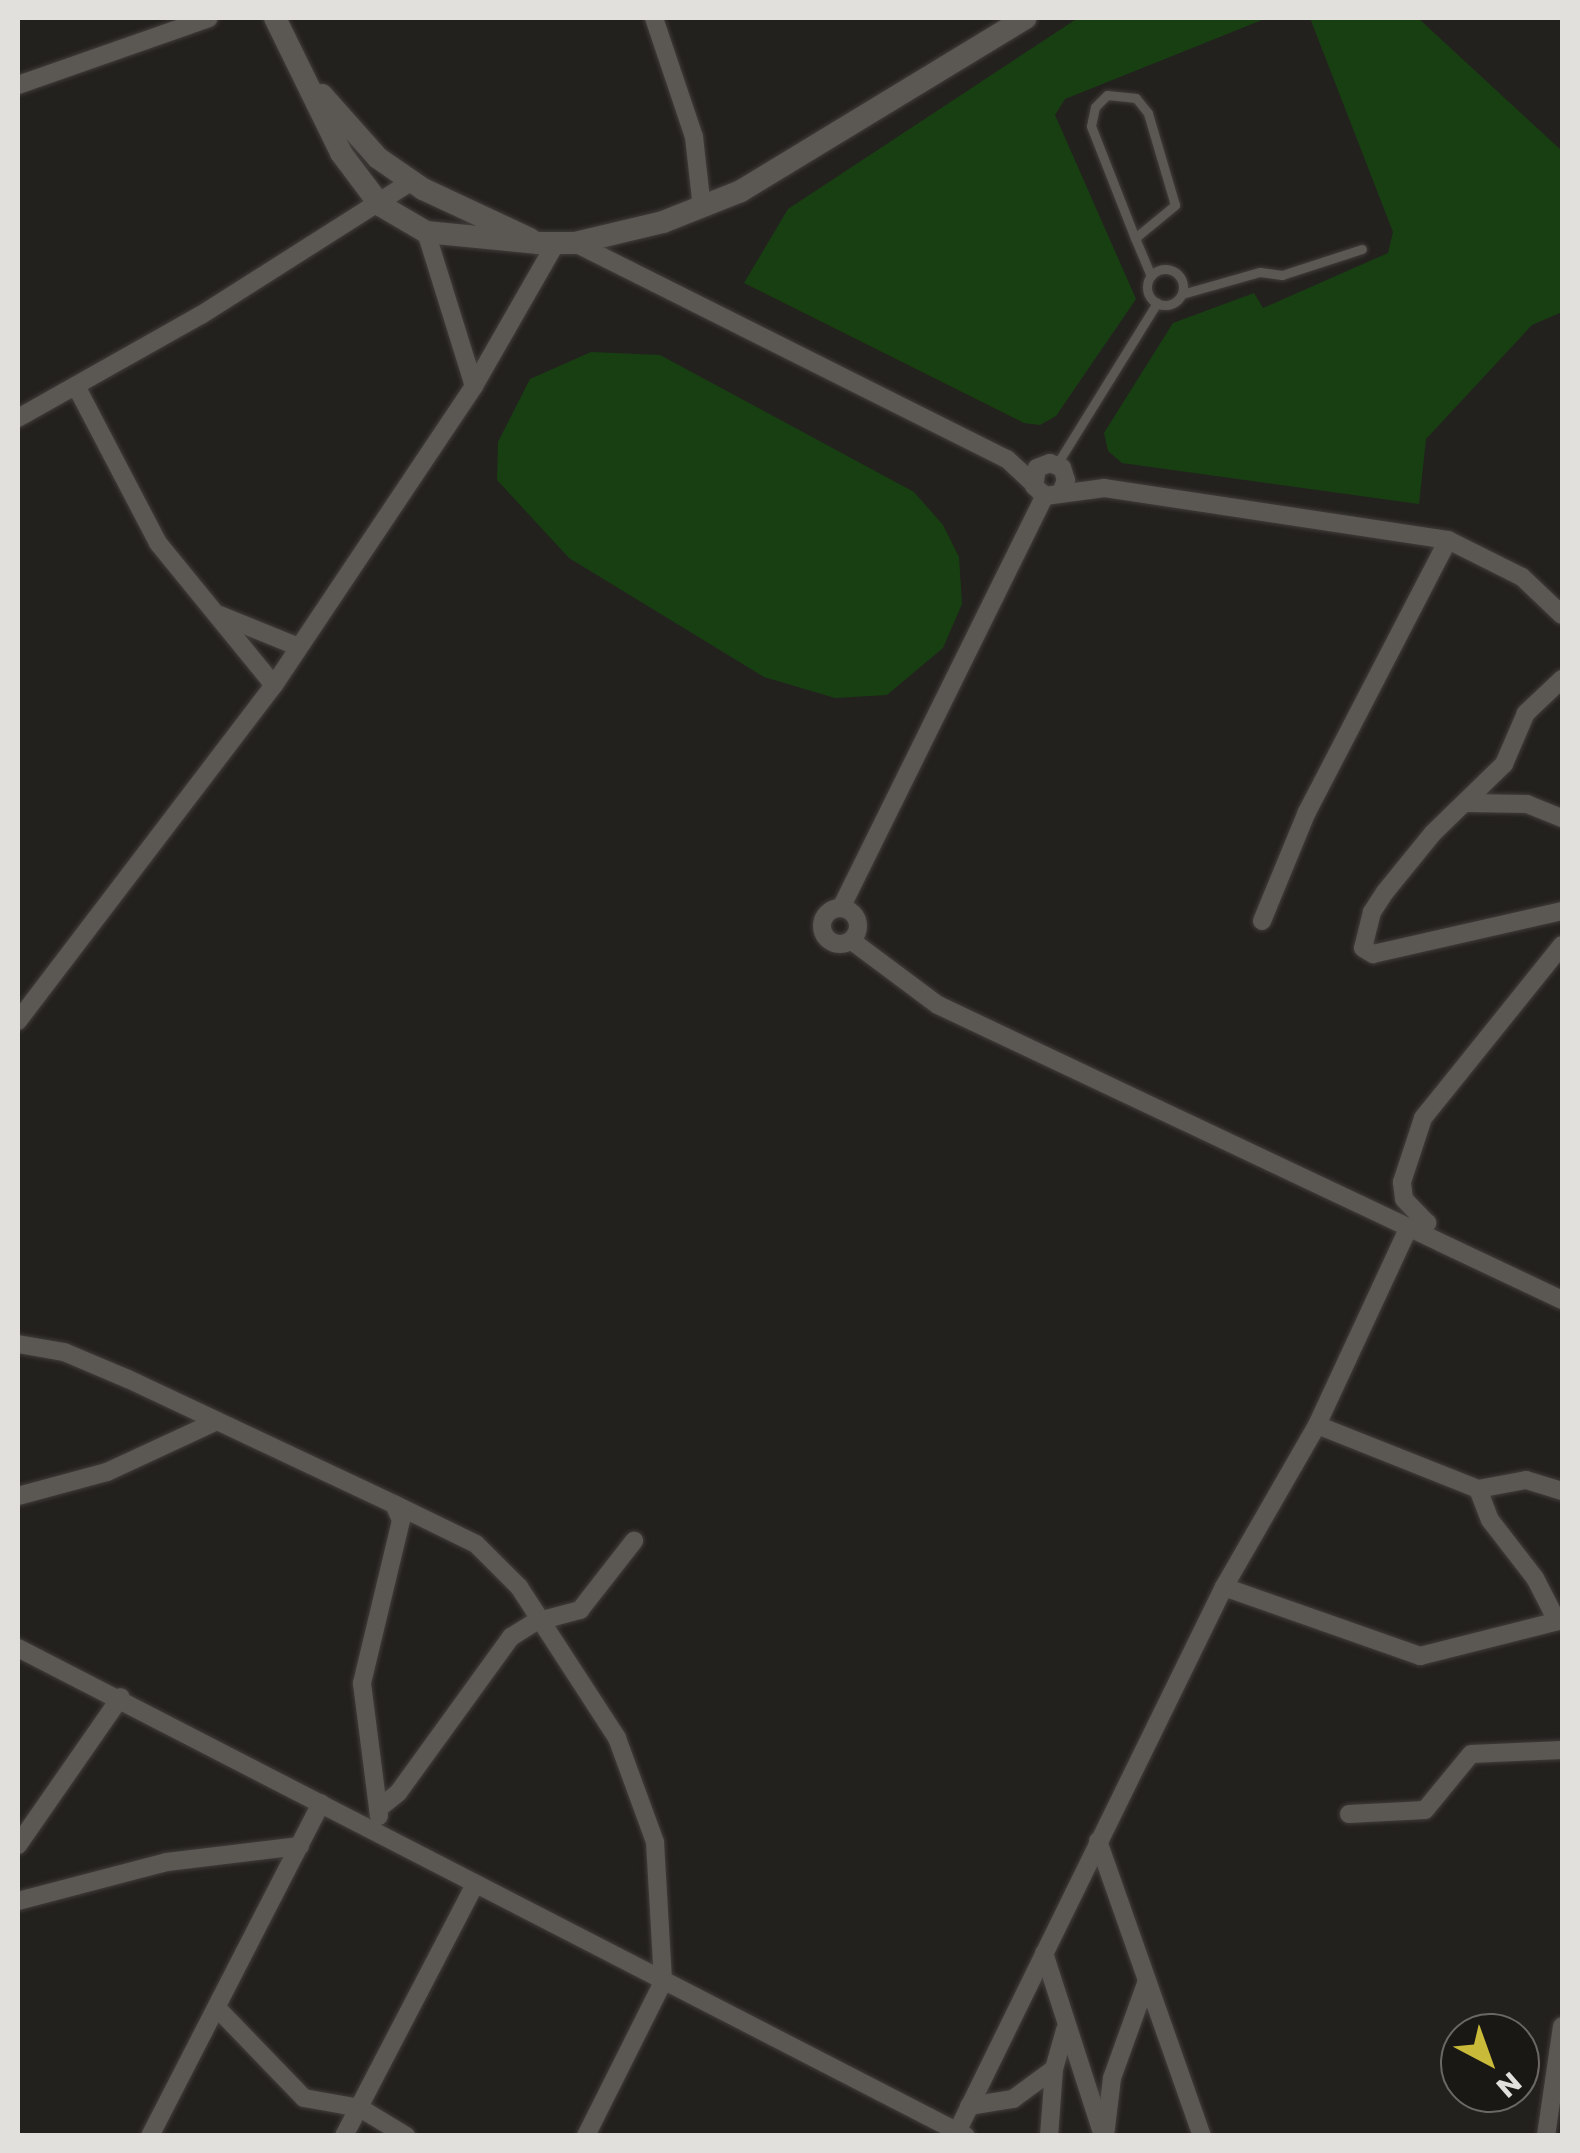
<!DOCTYPE html>
<html>
<head>
<meta charset="utf-8">
<style>
  body { margin:0 }
  #map { position:relative; width:1580px; height:2153px; overflow:hidden; background:#23211e; font-family:Poppins,sans-serif }
  div>[style] { position:absolute }
  .green>* { inset:0; background:#183f12 }
  .roads { filter:drop-shadow(0 0 2px #403d3b) drop-shadow(0 0 2px #403d3b) }
  .service>* { height:9px; margin:-4.5px; padding:0 4.5px; transform-origin:4.5px; border-radius:4.5px; background:#5b5854 }
  .service>.ring { margin:-4.5px; padding:0; box-sizing:content-box; background:none; border:9px solid #5b5854; border-radius:50% }
  .minor>* { height:18px; margin:-9px; padding:0 9px; transform-origin:9px; border-radius:9px; background:#5b5854 }
  .minor>.ring { margin:-9px; padding:0; box-sizing:content-box; background:none; border:18px solid #5b5854; border-radius:50% }
  .tertiary>* { height:22px; margin:-11px; padding:0 11px; transform-origin:11px; border-radius:11px; background:#5b5854 }
  span { translate:-50% -50%; white-space:nowrap; text-align:center; line-height:1.15; -webkit-text-stroke:8px #1a1814; paint-order:stroke }
  .frame { position:absolute; inset:0; border:20px solid #e1e0dd; pointer-events:none }
  .north { position:absolute; left:1440px; top:2013px; width:100px; height:100px; box-sizing:border-box; background:#1a1814; border:2px solid #6a6864; border-radius:50%; rotate:139deg; font-size:28px; font-weight:700; line-height:40px; text-align:center; color:#e1e0dd }
  .north::after { content:''; display:block; margin:auto; width:35px; height:45px; background:#caba39; clip-path:polygon(50% 0,100% 100%,50% 72%,0 100%) }
</style>
</head>
<body>
<div id="map">
  <div class="green">
    <div style="clip-path:polygon(1078px 18px,1267px 18px,1065px 99px,1055px 115px,1136px 299px,1056px 416px,1040px 425px,1024px 423px,744px 283px,788px 209px)"></div>
    <div style="clip-path:polygon(1310px 18px,1418px 18px,1562px 151px,1562px 312px,1532px 325px,1426px 439px,1419px 504px,1122px 463px,1108px 451px,1104px 433px,1173px 323px,1254px 293px,1263px 308px,1388px 253px,1393px 232px)"></div>
    <div style="clip-path:polygon(591px 352px,660px 355px,914px 492px,943px 525px,959px 557px,962px 604px,943px 648px,887px 695px,835px 698px,764px 677px,569px 558px,497px 480px,498px 442px,530px 379px)"></div>
  </div>
  <div class="roads">
    <div class="service">
      <div style="left:1135px;top:238px;width:52px;rotate:-39.5deg"></div>
      <div style="left:1175px;top:205px;width:96px;rotate:-106.4deg"></div>
      <div style="left:1148px;top:113px;width:19px;rotate:-129deg"></div>
      <div style="left:1136px;top:98px;width:29px;rotate:-174deg"></div>
      <div style="left:1107px;top:95px;width:17px;rotate:135deg"></div>
      <div style="left:1095px;top:107px;width:19px;rotate:102deg"></div>
      <div style="left:1091px;top:126px;width:120px;rotate:68.6deg"></div>
      <div style="left:1135px;top:238px;width:41px;rotate:67.2deg"></div>
      <div class="ring" style="left:1147px;top:269px;width:27px;height:27px"></div>
      <div style="left:1182px;top:294px;width:81px;rotate:-15.8deg"></div>
      <div style="left:1260px;top:272px;width:22px;rotate:8deg"></div>
      <div style="left:1282px;top:275px;width:84px;rotate:-18deg"></div>
      <div style="left:1057px;top:464px;width:190px;rotate:-58.2deg"></div>
    </div>
    <div class="minor">
      <div style="left:654px;top:18px;width:126px;rotate:71.4deg"></div>
      <div style="left:694px;top:137px;width:71px;rotate:83.6deg"></div>
      <div style="left:18px;top:85px;width:202px;rotate:-19.3deg"></div>
      <div style="left:426px;top:232px;width:161px;rotate:72.7deg"></div>
      <div style="left:575px;top:243px;width:483px;rotate:26.6deg"></div>
      <div style="left:1007px;top:459px;width:34px;rotate:43deg"></div>
      <div style="left:76px;top:386px;width:177px;rotate:62.4deg"></div>
      <div style="left:158px;top:543px;width:183px;rotate:50.8deg"></div>
      <div style="left:18px;top:418px;width:210px;rotate:-29.4deg"></div>
      <div style="left:201px;top:315px;width:250px;rotate:-32.4deg"></div>
      <div style="left:1061px;top:492px;width:13px;rotate:-67deg"></div>
      <div style="left:1066px;top:480px;width:13px;rotate:-108deg"></div>
      <div style="left:1062px;top:468px;width:13px;rotate:-157deg"></div>
      <div style="left:1050px;top:463px;width:14px;rotate:159deg"></div>
      <div style="left:1037px;top:468px;width:18px;rotate:99deg"></div>
      <div style="left:1034px;top:486px;width:15px;rotate:42deg"></div>
      <div style="left:1045px;top:496px;width:60px;rotate:-7.7deg"></div>
      <div style="left:1104px;top:488px;width:348px;rotate:8.6deg"></div>
      <div style="left:1448px;top:540px;width:83px;rotate:26.6deg"></div>
      <div style="left:1522px;top:577px;width:55px;rotate:43.5deg"></div>
      <div style="left:220px;top:615px;width:85px;rotate:22.1deg"></div>
      <div style="left:1562px;top:679px;width:50px;rotate:136.6deg"></div>
      <div style="left:1526px;top:713px;width:56px;rotate:113.3deg"></div>
      <div style="left:1504px;top:764px;width:99px;rotate:135.8deg"></div>
      <div style="left:1433px;top:833px;width:76px;rotate:129.1deg"></div>
      <div style="left:1385px;top:892px;width:24px;rotate:123deg"></div>
      <div style="left:1372px;top:912px;width:37px;rotate:104deg"></div>
      <div style="left:1363px;top:948px;width:12px;rotate:31deg"></div>
      <div style="left:1373px;top:954px;width:194px;rotate:-12.8deg"></div>
      <div style="left:1467px;top:803px;width:60px;rotate:1deg"></div>
      <div style="left:1527px;top:804px;width:38px;rotate:22deg"></div>
      <div class="ring" style="left:822px;top:908px;width:18px;height:18px"></div>
      <div style="left:841px;top:908px;width:460px;rotate:-63.7deg"></div>
      <div style="left:1262px;top:921px;width:118px;rotate:-67.6deg"></div>
      <div style="left:1307px;top:812px;width:306px;rotate:-62.6deg"></div>
      <div style="left:852px;top:941px;width:107px;rotate:36.7deg"></div>
      <div style="left:938px;top:1005px;width:690px;rotate:25.3deg"></div>
      <div style="left:18px;top:1021px;width:422px;rotate:-52.7deg"></div>
      <div style="left:274px;top:685px;width:360px;rotate:-56.2deg"></div>
      <div style="left:474px;top:386px;width:165px;rotate:-60.2deg"></div>
      <div style="left:1427px;top:1223px;width:33px;rotate:-134deg"></div>
      <div style="left:1404px;top:1199px;width:17px;rotate:-97deg"></div>
      <div style="left:1402px;top:1182px;width:67px;rotate:-71.8deg"></div>
      <div style="left:1423px;top:1118px;width:222px;rotate:-51.2deg"></div>
      <div style="left:18px;top:1344px;width:47px;rotate:9.9deg"></div>
      <div style="left:64px;top:1352px;width:69px;rotate:22.9deg"></div>
      <div style="left:128px;top:1379px;width:294px;rotate:25.2deg"></div>
      <div style="left:394px;top:1504px;width:91px;rotate:26deg"></div>
      <div style="left:476px;top:1544px;width:61px;rotate:45deg"></div>
      <div style="left:519px;top:1587px;width:180px;rotate:57deg"></div>
      <div style="left:617px;top:1738px;width:111px;rotate:69.9deg"></div>
      <div style="left:655px;top:1842px;width:140px;rotate:86.7deg"></div>
      <div style="left:663px;top:1982px;width:172px;rotate:116.6deg"></div>
      <div style="left:1317px;top:1425px;width:173px;rotate:21.7deg"></div>
      <div style="left:1478px;top:1489px;width:49px;rotate:-10.6deg"></div>
      <div style="left:1526px;top:1480px;width:38px;rotate:17deg"></div>
      <div style="left:1478px;top:1489px;width:33px;rotate:69deg"></div>
      <div style="left:1490px;top:1520px;width:73px;rotate:52.2deg"></div>
      <div style="left:1535px;top:1578px;width:48px;rotate:62.9deg"></div>
      <div style="left:18px;top:1496px;width:92px;rotate:-15.1deg"></div>
      <div style="left:107px;top:1472px;width:121px;rotate:-24.9deg"></div>
      <div style="left:1224px;top:1587px;width:208px;rotate:19.4deg"></div>
      <div style="left:1420px;top:1656px;width:146px;rotate:-14.2deg"></div>
      <div style="left:18px;top:1648px;width:1066px;rotate:27.24deg"></div>
      <div style="left:378px;top:1809px;width:26px;rotate:-39deg"></div>
      <div style="left:398px;top:1793px;width:193px;rotate:-54.1deg"></div>
      <div style="left:511px;top:1637px;width:28px;rotate:-32deg"></div>
      <div style="left:535px;top:1622px;width:47px;rotate:-14.9deg"></div>
      <div style="left:580px;top:1610px;width:88px;rotate:-52deg"></div>
      <div style="left:1349px;top:1814px;width:76px;rotate:-3deg"></div>
      <div style="left:1425px;top:1810px;width:72px;rotate:-50.6deg"></div>
      <div style="left:1471px;top:1754px;width:91px;rotate:-2.5deg"></div>
      <div style="left:379px;top:1816px;width:134px;rotate:-97.3deg"></div>
      <div style="left:362px;top:1683px;width:168px;rotate:-76.5deg"></div>
      <div style="left:401px;top:1520px;width:17px;rotate:-114deg"></div>
      <div style="left:1098px;top:1841px;width:313px;rotate:70.6deg"></div>
      <div style="left:18px;top:1845px;width:180px;rotate:-55.2deg"></div>
      <div style="left:18px;top:1901px;width:154px;rotate:-14.7deg"></div>
      <div style="left:167px;top:1862px;width:134px;rotate:-6.9deg"></div>
      <div style="left:1044px;top:1953px;width:192px;rotate:72.1deg"></div>
      <div style="left:219px;top:2010px;width:122px;rotate:46deg"></div>
      <div style="left:304px;top:2098px;width:57px;rotate:10.1deg"></div>
      <div style="left:360px;top:2108px;width:54px;rotate:31.3deg"></div>
      <div style="left:969px;top:2106px;width:45px;rotate:-9deg"></div>
      <div style="left:1013px;top:2099px;width:51px;rotate:-36.2deg"></div>
      <div style="left:150px;top:2136px;width:374px;rotate:-62.8deg"></div>
      <div style="left:344px;top:2136px;width:282px;rotate:-62.5deg"></div>
      <div style="left:955px;top:2136px;width:611px;rotate:-63.9deg"></div>
      <div style="left:1224px;top:1587px;width:187px;rotate:-60.1deg"></div>
      <div style="left:1317px;top:1425px;width:214px;rotate:-65.1deg"></div>
      <div style="left:1407px;top:1231px;width:22px;rotate:-22deg"></div>
      <div style="left:1049px;top:2136px;width:67px;rotate:-85.7deg"></div>
      <div style="left:1054px;top:2069px;width:41px;rotate:-74.2deg"></div>
      <div style="left:1105px;top:2136px;width:58px;rotate:-83.1deg"></div>
      <div style="left:1112px;top:2078px;width:103px;rotate:-70.2deg"></div>
      <div style="left:1546px;top:2136px;width:111px;rotate:-81.7deg"></div>
    </div>
    <div class="tertiary">
      <div style="left:275px;top:18px;width:150px;rotate:63.9deg"></div>
      <div style="left:341px;top:153px;width:65px;rotate:53.1deg"></div>
      <div style="left:380px;top:205px;width:53px;rotate:30.4deg"></div>
      <div style="left:426px;top:232px;width:113px;rotate:5.6deg"></div>
      <div style="left:538px;top:243px;width:37px"></div>
      <div style="left:575px;top:243px;width:90px;rotate:-13.4deg"></div>
      <div style="left:663px;top:222px;width:84px;rotate:-21.7deg"></div>
      <div style="left:741px;top:191px;width:333px;rotate:-31.3deg"></div>
      <div style="left:322px;top:95px;width:84px;rotate:48.4deg"></div>
      <div style="left:378px;top:158px;width:55px;rotate:34.6deg"></div>
      <div style="left:423px;top:189px;width:118px;rotate:25deg"></div>
    </div>
  </div>
  <div class="frame"></div>
  <div class="north">N</div>
</div>
</body>
</html>
